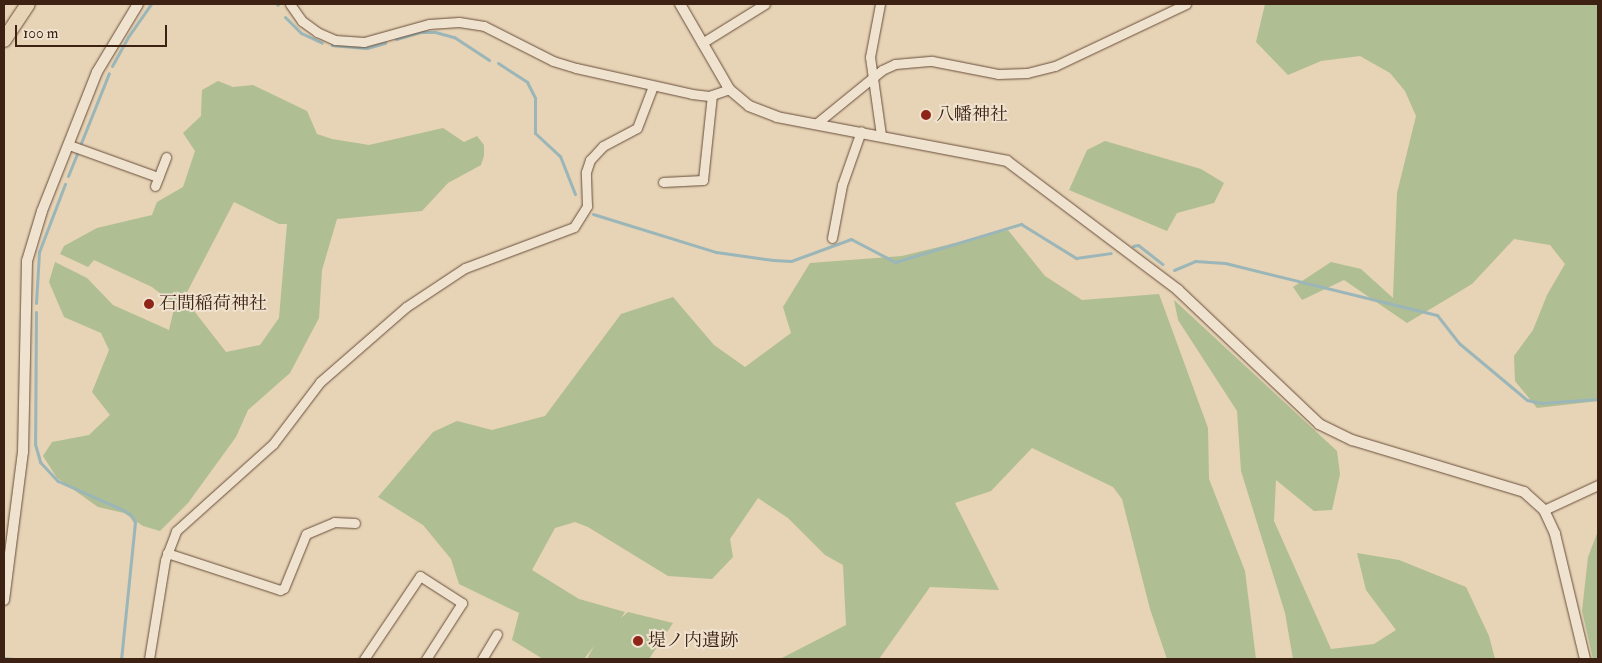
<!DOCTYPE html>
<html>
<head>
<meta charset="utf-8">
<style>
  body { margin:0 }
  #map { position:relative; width:1602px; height:663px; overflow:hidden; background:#e7d3b5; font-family:"IM FELL Double Pica","Noto Serif JP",serif }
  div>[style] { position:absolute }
  .green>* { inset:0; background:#afbe93 }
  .stream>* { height:3px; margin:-1.5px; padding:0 1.5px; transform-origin:1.5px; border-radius:1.5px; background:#9bb6b8 }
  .roads { filter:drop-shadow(0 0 1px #684e3b) drop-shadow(0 0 1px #684e3b) }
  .minor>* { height:9px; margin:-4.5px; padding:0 4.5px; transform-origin:4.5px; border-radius:4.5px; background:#efe2cf }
  .tertiary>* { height:10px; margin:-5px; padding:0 5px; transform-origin:5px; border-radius:5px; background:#efe2cf }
  .trunk>* { height:14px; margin:-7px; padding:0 7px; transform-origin:7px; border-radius:7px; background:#e7d3b5 }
  .dots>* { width:14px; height:14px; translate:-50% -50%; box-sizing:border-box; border:2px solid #efe2cf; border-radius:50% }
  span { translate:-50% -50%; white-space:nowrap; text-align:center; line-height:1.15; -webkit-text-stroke:4px #efe2cf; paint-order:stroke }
  .poi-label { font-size:18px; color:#3d2112 }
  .left { translate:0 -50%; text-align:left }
  .frame { position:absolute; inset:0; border:5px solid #3d2112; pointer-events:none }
  .scale { position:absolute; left:15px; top:25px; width:152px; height:22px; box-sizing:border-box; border:2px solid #3d2112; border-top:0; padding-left:6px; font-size:15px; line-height:18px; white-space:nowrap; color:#3d2112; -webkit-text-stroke:4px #efe2cf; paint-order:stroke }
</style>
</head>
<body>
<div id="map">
  <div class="green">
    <div style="clip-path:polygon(1265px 4px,1598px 4px,1598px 401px,1537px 408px,1515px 381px,1514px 356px,1533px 330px,1547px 295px,1565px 264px,1550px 245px,1514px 239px,1472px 284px,1407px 323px,1344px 280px,1302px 300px,1293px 287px,1331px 262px,1361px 269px,1393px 298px,1397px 193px,1416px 116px,1405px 91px,1390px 73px,1360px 56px,1321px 61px,1288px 75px,1256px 42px)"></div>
    <div style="clip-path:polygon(evenodd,218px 81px,233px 87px,253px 85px,307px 111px,317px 134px,332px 139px,369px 145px,443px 128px,464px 142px,477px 136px,484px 145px,484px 156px,481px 165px,448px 183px,422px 211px,337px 219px,322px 270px,319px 318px,290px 373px,248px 410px,236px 437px,188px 503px,160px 531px,143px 526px,124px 513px,98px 507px,57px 478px,43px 456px,52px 442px,89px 435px,110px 415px,92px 392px,109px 350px,101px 333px,64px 317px,49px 282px,55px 262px,87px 278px,113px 305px,169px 330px,175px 305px,152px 287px,94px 260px,88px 267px,60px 254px,64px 246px,97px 228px,152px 215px,157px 202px,183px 187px,195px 151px,183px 133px,201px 116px,202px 90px,218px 81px,234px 202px,279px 224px,287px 224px,279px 318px,260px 345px,226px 352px,184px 298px,234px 202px)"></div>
    <div style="clip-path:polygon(1105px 141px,1201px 169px,1224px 183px,1214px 203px,1177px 213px,1167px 231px,1069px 190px,1087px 150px)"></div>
    <div style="clip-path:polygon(1008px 230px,1045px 276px,1082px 300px,1159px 294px,1208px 428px,1209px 479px,1245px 571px,1256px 659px,1167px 659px,1150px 609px,1122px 499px,1113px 487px,1032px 448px,991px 491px,955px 503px,999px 590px,930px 587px,879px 659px,780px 659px,846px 625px,843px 565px,825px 555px,788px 518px,758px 498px,730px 539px,733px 557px,712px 579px,668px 576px,588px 527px,575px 522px,555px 528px,532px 570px,579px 599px,625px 612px,621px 618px,628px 612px,673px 623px,649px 659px,587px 659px,594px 646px,584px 659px,543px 659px,512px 640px,519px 613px,459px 584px,451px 559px,423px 525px,378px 497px,433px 432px,457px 421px,492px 430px,545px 416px,621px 314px,673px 297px,714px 345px,745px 367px,791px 333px,783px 307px,810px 263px,902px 256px)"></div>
    <div style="clip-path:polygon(1174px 300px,1337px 451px,1340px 474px,1332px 510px,1314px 511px,1276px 480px,1274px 521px,1331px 649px,1374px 644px,1396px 630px,1366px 590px,1357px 553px,1399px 560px,1466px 587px,1489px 636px,1495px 659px,1293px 659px,1285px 613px,1241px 471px,1237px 411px,1178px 320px)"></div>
    <div style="clip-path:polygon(1598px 531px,1598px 659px,1593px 659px,1582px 611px,1588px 557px)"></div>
  </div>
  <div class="stream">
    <div style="left:277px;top:4px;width:1px;rotate:45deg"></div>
    <div style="left:285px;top:17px;width:23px;rotate:45deg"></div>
    <div style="left:301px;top:33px;width:23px;rotate:25deg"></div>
    <div style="left:396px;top:39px;width:25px;rotate:-16deg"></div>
    <div style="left:420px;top:32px;width:15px"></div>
    <div style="left:435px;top:32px;width:20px;rotate:15deg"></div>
    <div style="left:454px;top:37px;width:42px;rotate:33.3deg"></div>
    <div style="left:332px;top:45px;width:35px;rotate:5deg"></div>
    <div style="left:367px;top:48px;width:19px;rotate:-16deg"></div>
    <div style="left:498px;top:63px;width:35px;rotate:33deg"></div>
    <div style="left:527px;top:82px;width:18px;rotate:63deg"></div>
    <div style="left:535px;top:98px;width:35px;rotate:90deg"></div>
    <div style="left:535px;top:133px;width:34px;rotate:43deg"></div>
    <div style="left:560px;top:156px;width:41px;rotate:68.5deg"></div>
    <div style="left:112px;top:66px;width:33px;rotate:-61deg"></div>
    <div style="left:128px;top:37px;width:40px;rotate:-55.1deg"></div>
    <div style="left:81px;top:143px;width:75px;rotate:-68.2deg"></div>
    <div style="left:68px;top:176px;width:24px;rotate:-68deg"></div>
    <div style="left:593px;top:214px;width:129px;rotate:17.2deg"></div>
    <div style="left:716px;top:252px;width:58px;rotate:8deg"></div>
    <div style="left:773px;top:260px;width:18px;rotate:3deg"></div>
    <div style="left:791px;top:261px;width:64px;rotate:-20.1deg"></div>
    <div style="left:851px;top:239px;width:50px;rotate:27.6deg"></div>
    <div style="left:895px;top:262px;width:132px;rotate:-16.8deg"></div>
    <div style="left:1021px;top:224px;width:65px;rotate:31.7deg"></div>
    <div style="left:1076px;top:258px;width:35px;rotate:-8deg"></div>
    <div style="left:1133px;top:246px;width:5px;rotate:-11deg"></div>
    <div style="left:1138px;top:245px;width:31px;rotate:38deg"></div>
    <div style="left:1174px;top:270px;width:23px;rotate:-23deg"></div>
    <div style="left:1195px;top:261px;width:30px;rotate:4deg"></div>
    <div style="left:1225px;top:263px;width:218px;rotate:13.8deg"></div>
    <div style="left:1437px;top:315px;width:37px;rotate:52deg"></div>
    <div style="left:1460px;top:344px;width:87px;rotate:39.9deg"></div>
    <div style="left:1527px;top:400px;width:14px;rotate:12deg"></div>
    <div style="left:1541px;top:403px;width:57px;rotate:-4deg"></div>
    <div style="left:36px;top:303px;width:51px;rotate:-86.6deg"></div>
    <div style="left:39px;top:252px;width:73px;rotate:-69.1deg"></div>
    <div style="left:36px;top:312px;width:132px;rotate:90.4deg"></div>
    <div style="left:35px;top:444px;width:19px;rotate:74deg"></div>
    <div style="left:40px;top:462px;width:26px;rotate:47deg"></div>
    <div style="left:58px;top:481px;width:71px;rotate:24deg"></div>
    <div style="left:123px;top:510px;width:8px;rotate:30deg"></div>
    <div style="left:130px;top:514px;width:9px;rotate:58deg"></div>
    <div style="left:135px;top:522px;width:138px;rotate:95.8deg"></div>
    <div style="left:4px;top:658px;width:9px;rotate:6deg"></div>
  </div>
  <div class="roads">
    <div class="minor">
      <div style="left:290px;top:4px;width:21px;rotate:55deg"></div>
      <div style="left:302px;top:21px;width:19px;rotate:36deg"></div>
      <div style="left:317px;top:32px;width:20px;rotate:24deg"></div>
      <div style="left:335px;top:40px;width:29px;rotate:4deg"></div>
      <div style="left:364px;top:42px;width:67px;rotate:-15.5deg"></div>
      <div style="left:429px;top:24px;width:30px;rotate:-4deg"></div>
      <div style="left:459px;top:22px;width:25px;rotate:9deg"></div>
      <div style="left:484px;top:26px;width:77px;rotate:26.9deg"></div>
      <div style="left:553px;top:61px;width:24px;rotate:17deg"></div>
      <div style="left:576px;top:68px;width:119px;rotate:12.6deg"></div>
      <div style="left:692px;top:94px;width:17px;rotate:7deg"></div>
      <div style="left:709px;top:96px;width:21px;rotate:-19deg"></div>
      <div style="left:880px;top:4px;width:54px;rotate:100.7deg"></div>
      <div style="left:870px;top:57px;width:79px;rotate:82deg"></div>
      <div style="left:702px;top:43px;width:74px;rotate:-31.8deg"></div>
      <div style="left:817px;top:123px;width:84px;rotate:-39.2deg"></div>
      <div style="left:882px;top:70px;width:14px;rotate:-25deg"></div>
      <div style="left:895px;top:64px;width:37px;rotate:-5deg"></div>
      <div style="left:932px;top:61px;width:67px;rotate:11.1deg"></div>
      <div style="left:998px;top:74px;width:29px;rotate:-2deg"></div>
      <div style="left:1027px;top:73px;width:29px;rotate:-14deg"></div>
      <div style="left:1055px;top:66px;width:145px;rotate:-25.3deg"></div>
      <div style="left:69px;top:145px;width:95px;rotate:19.8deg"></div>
      <div style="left:663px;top:182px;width:40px;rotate:-2.9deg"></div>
      <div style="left:703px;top:180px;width:85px;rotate:-84deg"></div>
      <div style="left:155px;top:186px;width:31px;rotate:-69deg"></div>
      <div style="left:832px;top:238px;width:54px;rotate:-79.3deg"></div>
      <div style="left:842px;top:185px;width:57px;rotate:-70.6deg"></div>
      <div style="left:1544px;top:510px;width:60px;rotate:-24.8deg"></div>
      <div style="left:167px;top:553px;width:119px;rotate:18.1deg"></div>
      <div style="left:280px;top:590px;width:4px;rotate:-27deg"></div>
      <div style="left:284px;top:588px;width:58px;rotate:-67.8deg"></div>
      <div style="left:306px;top:534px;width:30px;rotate:-23deg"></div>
      <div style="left:334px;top:522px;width:21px;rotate:3deg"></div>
      <div style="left:149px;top:659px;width:100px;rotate:-80.8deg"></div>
      <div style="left:165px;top:560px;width:31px;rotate:-69deg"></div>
      <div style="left:176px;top:531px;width:130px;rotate:-41.9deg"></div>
      <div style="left:273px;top:444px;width:78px;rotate:-52.8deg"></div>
      <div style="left:320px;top:382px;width:114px;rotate:-41.1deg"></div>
      <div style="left:406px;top:307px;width:71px;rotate:-33.5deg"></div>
      <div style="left:465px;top:268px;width:116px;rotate:-20.6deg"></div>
      <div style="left:574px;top:227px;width:25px;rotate:-58deg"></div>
      <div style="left:587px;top:206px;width:34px;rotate:-92deg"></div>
      <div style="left:586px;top:172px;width:13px;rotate:-72deg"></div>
      <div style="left:590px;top:160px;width:19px;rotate:-47deg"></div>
      <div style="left:603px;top:146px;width:38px;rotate:-28deg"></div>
      <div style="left:637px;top:128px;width:45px;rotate:-69.1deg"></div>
      <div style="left:364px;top:659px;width:100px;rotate:-56deg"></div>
      <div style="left:420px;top:576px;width:50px;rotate:32.7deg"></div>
      <div style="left:462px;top:603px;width:67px;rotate:122.7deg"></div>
      <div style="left:482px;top:659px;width:29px;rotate:-59deg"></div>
    </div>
    <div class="tertiary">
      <div style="left:680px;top:4px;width:98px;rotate:60deg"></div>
      <div style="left:729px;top:89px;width:26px;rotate:40deg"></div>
      <div style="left:749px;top:106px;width:30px;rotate:21deg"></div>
      <div style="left:777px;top:117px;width:234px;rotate:10.8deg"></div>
      <div style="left:1007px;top:161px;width:214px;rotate:37deg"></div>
      <div style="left:1178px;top:290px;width:195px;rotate:43.5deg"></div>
      <div style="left:1319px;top:424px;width:37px;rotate:26deg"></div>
      <div style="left:1352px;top:440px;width:180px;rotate:16.8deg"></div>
      <div style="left:1524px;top:492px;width:27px;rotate:42deg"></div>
      <div style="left:1544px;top:510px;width:26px;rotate:65deg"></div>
      <div style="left:1555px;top:534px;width:129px;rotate:76.5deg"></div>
      <div style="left:4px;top:600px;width:149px;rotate:-82.7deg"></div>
      <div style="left:23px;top:452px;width:191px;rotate:-88.8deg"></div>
      <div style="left:27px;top:261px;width:52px;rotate:-73.3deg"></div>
      <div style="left:42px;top:211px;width:149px;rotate:-68.4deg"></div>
      <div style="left:97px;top:72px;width:79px;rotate:-58.9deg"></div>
    </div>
    <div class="trunk">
      <div style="left:4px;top:40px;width:43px;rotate:-56.3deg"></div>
    </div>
  </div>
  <div class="dots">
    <div style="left:926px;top:115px;background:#8f2418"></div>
    <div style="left:149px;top:304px;background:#8f2418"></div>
    <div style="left:638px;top:641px;background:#8f2418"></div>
  </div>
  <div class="poi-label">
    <span class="left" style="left:936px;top:115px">八幡神社</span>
    <span class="left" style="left:159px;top:304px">石間稲荷神社</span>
    <span class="left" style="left:648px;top:641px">堤ノ内遺跡</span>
  </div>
  <div class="frame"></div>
  <div class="scale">100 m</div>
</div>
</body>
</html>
